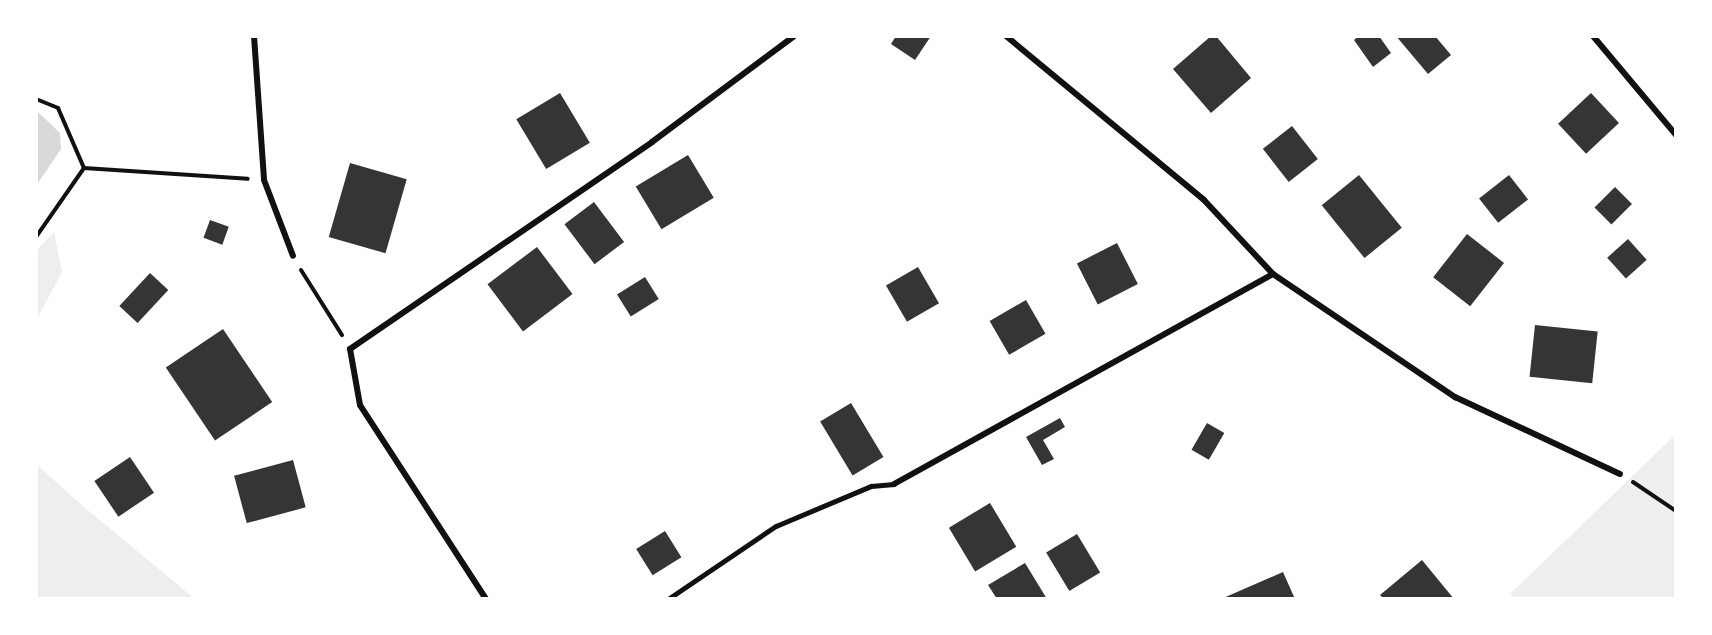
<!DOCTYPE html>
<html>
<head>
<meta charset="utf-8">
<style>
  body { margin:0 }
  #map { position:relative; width:1712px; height:635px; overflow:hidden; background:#fff; font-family:Montserrat,sans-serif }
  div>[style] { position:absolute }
  .green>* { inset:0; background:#eee }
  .water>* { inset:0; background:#d9d9d9 }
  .building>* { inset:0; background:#353535; transform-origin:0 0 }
  .path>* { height:4px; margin:-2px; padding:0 2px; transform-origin:2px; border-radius:2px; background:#111 }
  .service>* { height:4.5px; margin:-2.25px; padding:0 2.25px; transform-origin:2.25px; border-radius:2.25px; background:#111 }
  .minor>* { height:6px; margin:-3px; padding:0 3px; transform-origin:3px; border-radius:3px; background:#111 }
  span { translate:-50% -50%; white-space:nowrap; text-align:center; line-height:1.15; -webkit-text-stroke:4.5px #fff; paint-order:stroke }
  .frame { position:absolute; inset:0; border:38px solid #fff; pointer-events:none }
</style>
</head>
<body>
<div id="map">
  <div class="green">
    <div style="clip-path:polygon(54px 232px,62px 272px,36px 321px,36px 251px)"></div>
    <div style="clip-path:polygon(1676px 434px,1676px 599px,1512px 599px,1511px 593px)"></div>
    <div style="clip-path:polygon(36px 464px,84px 507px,195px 599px,36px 599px)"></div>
  </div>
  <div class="water">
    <div style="clip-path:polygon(36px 110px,60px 133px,61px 149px,36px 186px)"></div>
  </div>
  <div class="building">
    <div style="clip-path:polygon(896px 36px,931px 36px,915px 60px,891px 44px)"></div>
    <div style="clip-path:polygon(1211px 36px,1216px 36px,1251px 78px,1211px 113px,1173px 69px)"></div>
    <div style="clip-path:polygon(1359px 36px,1379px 36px,1391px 53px,1373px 67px,1354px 40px)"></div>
    <div style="clip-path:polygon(1396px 36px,1435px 36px,1451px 55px,1428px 74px)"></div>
    <div style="left:560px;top:93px;width:58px;height:51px;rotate:59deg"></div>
    <div style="left:1591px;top:93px;width:41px;height:45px;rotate:47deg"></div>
    <div style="left:1292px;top:126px;width:42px;height:37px;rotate:52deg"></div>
    <div style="left:688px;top:155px;width:50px;height:61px;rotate:59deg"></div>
    <div style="left:350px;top:163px;width:59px;height:77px;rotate:16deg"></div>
    <div style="left:1359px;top:175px;width:68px;height:48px;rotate:51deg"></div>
    <div style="left:1509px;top:175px;width:31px;height:38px;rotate:52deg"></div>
    <div style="left:1615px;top:187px;width:24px;height:29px;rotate:45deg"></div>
    <div style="left:594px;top:202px;width:50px;height:37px;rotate:53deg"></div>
    <div style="left:210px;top:220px;width:20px;height:19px;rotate:20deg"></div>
    <div style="left:1467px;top:234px;width:47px;height:55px;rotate:38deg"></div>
    <div style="left:1628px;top:239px;width:28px;height:28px;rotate:48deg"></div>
    <div style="left:1117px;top:243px;width:46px;height:45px;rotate:63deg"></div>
    <div style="left:537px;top:247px;width:59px;height:62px;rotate:53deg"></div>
    <div style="left:918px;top:267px;width:42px;height:37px;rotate:60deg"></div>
    <div style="left:150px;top:273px;width:25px;height:45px;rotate:43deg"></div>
    <div style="left:645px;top:277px;width:26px;height:33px;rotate:58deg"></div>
    <div style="left:1026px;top:300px;width:39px;height:42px;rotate:60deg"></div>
    <div style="left:1535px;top:325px;width:63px;height:52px;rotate:6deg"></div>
    <div style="left:223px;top:329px;width:88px;height:69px;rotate:56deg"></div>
    <div style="left:851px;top:403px;width:63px;height:36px;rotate:59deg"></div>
    <div style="clip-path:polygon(1060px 418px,1065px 427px,1043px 440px,1054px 459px,1042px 465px,1026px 437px)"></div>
    <div style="left:1207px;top:423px;width:20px;height:31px;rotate:30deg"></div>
    <div style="left:130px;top:457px;width:43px;height:43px;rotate:56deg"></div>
    <div style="left:293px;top:460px;width:49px;height:61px;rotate:75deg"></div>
    <div style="left:990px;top:503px;width:51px;height:48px;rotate:59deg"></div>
    <div style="left:665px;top:531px;width:31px;height:34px;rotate:58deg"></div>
    <div style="left:1077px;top:534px;width:45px;height:36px;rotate:59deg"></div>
    <div style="clip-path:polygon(1422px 560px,1454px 599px,1384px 599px,1380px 595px)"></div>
    <div style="clip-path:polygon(1025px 563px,1047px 599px,997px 599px,988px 585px)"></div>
    <div style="clip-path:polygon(1283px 572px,1295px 599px,1221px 599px)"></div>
  </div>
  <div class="path">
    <div style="left:36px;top:99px;width:24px;rotate:22deg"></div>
    <div style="left:58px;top:108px;width:65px;rotate:66.6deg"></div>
    <div style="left:84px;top:168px;width:84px;rotate:124.8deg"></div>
    <div style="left:84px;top:168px;width:164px;rotate:3.8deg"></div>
    <div style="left:301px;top:270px;width:77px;rotate:57.8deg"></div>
    <div style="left:1633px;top:482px;width:52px;rotate:34deg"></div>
  </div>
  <div class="service">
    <div style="left:668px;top:599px;width:130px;rotate:-34.1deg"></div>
    <div style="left:776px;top:526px;width:103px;rotate:-22.8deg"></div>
    <div style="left:871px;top:486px;width:23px;rotate:-5deg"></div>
  </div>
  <div class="minor">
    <div style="left:254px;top:36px;width:144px;rotate:86deg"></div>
    <div style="left:264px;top:180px;width:81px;rotate:69.1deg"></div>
    <div style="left:1006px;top:36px;width:257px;rotate:39.6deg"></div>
    <div style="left:1204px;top:200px;width:101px;rotate:47deg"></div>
    <div style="left:1273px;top:274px;width:220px;rotate:34.1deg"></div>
    <div style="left:1455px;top:397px;width:182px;rotate:25deg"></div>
    <div style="left:1593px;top:36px;width:129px;rotate:50deg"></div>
    <div style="left:894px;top:484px;width:433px;rotate:-29deg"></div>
    <div style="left:486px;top:599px;width:231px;rotate:-123deg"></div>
    <div style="left:360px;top:405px;width:57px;rotate:-100.1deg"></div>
    <div style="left:350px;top:349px;width:366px;rotate:-34.4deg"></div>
    <div style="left:652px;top:142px;width:177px;rotate:-36.7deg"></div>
  </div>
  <div class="frame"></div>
</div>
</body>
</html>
